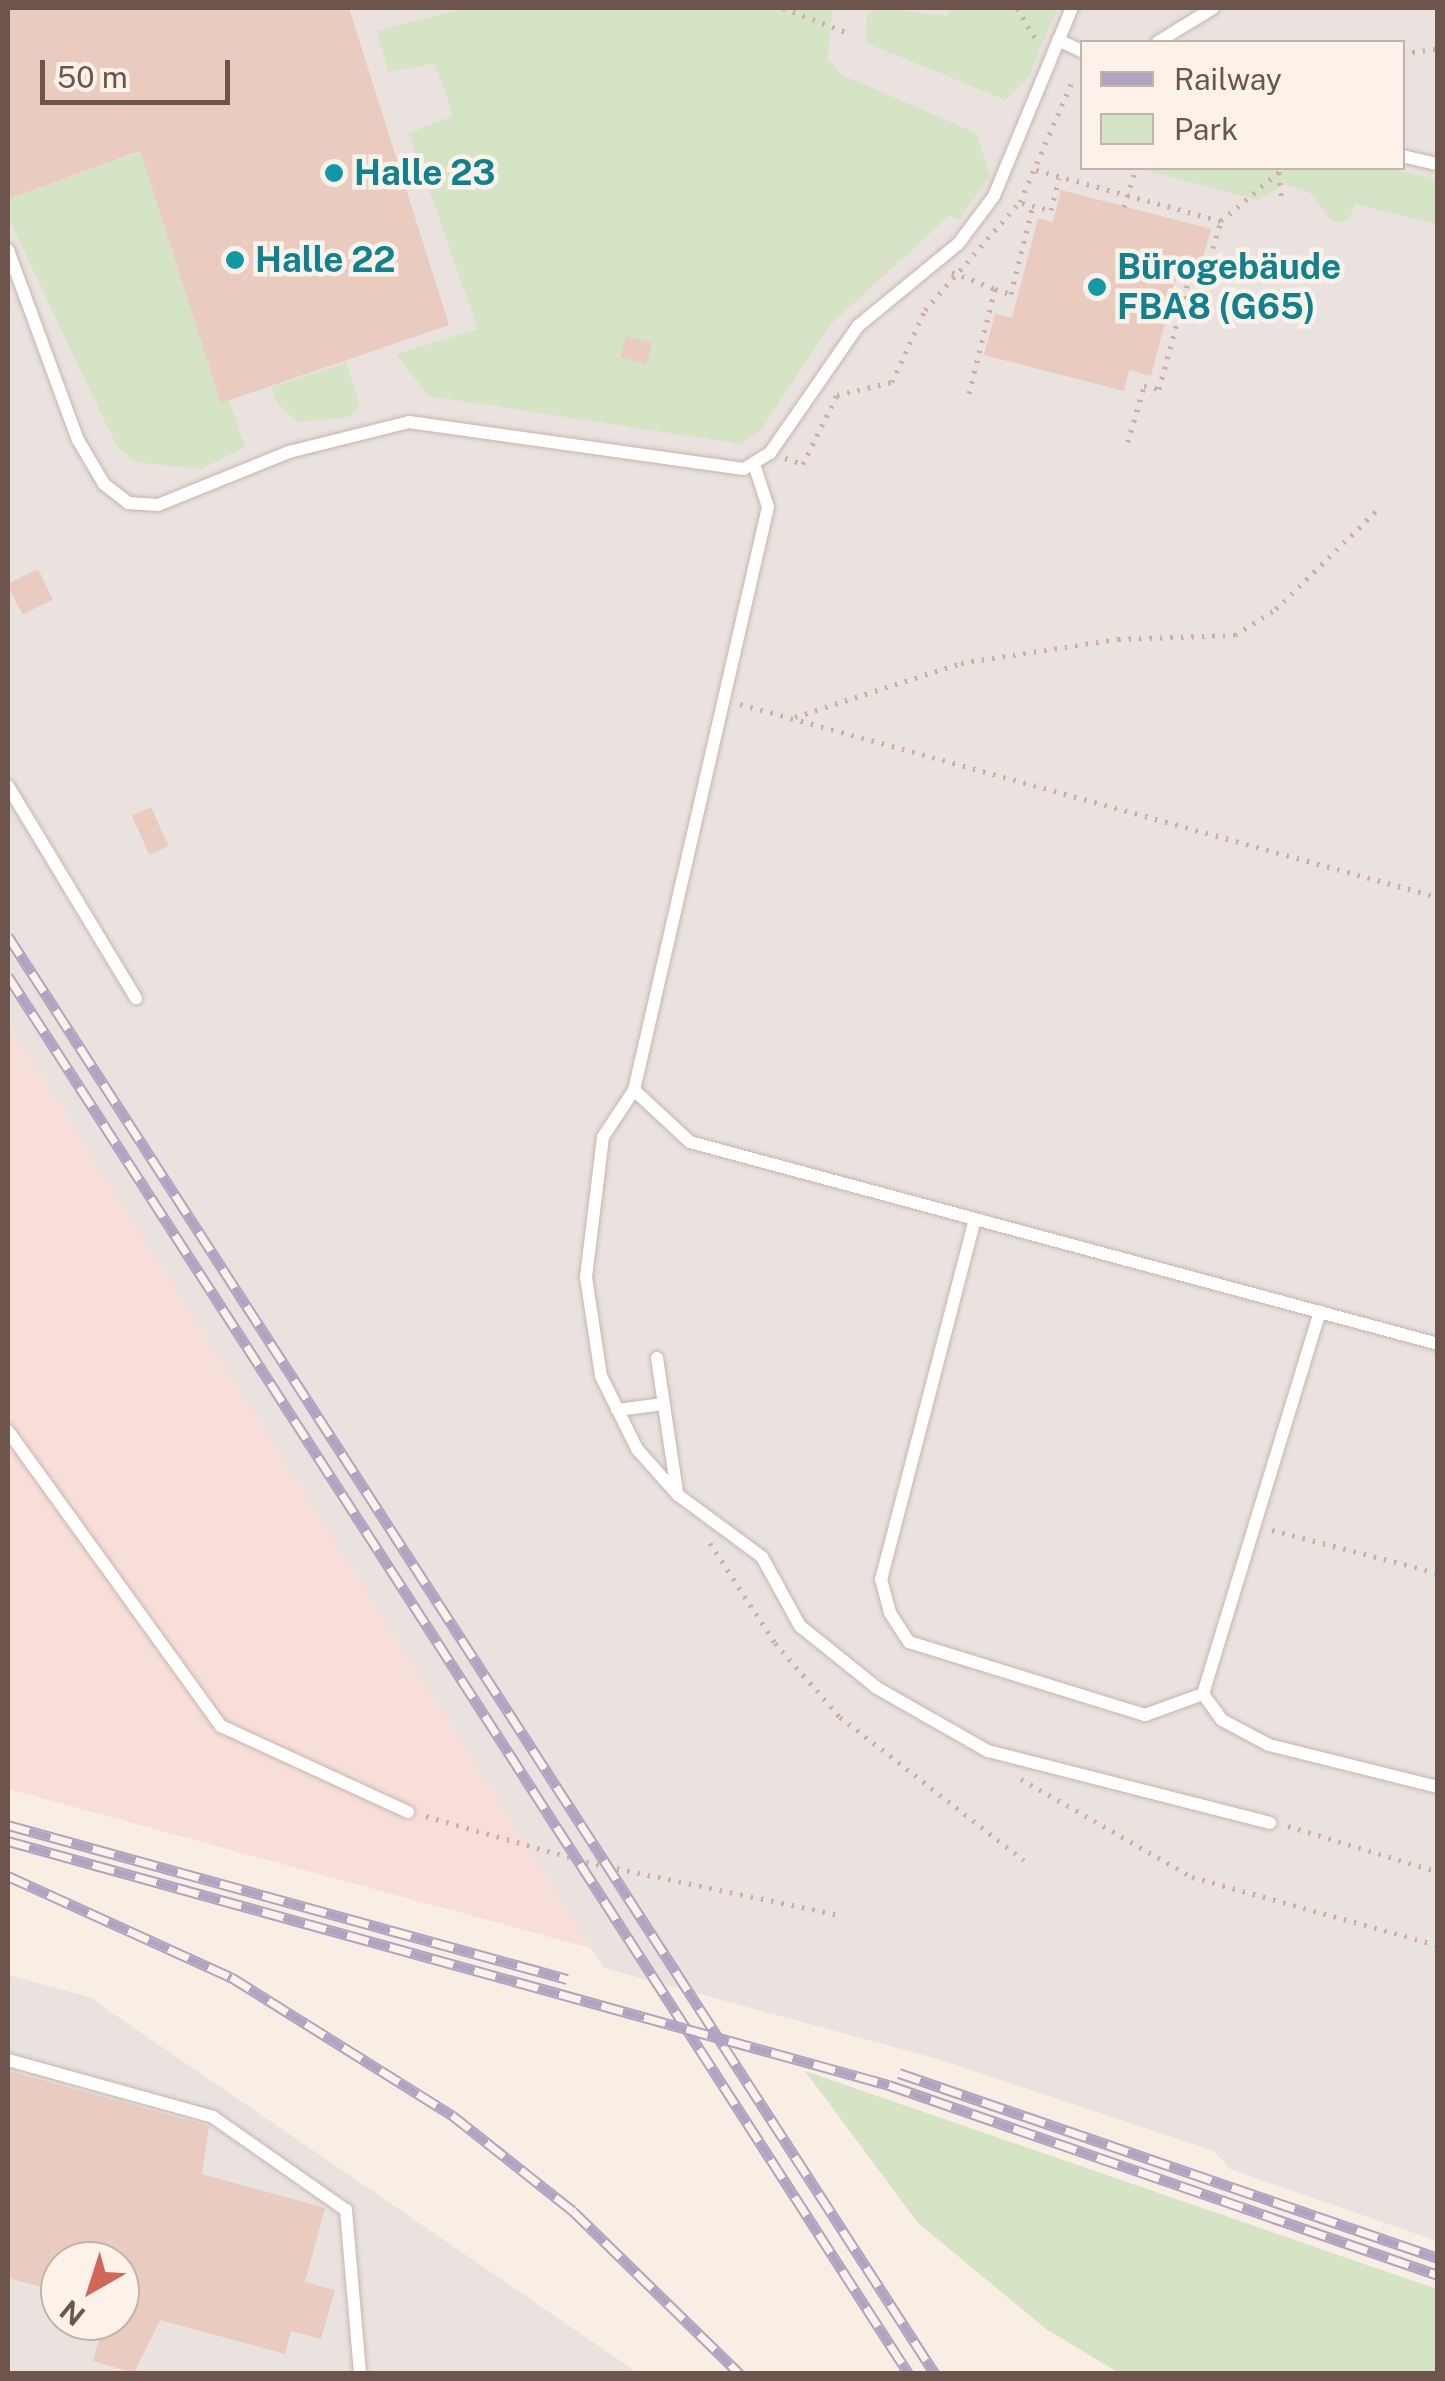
<!DOCTYPE html>
<html>
<head>
<meta charset="utf-8">
<style>
  body { margin:0 }
  #map { position:relative; width:1445px; height:2381px; overflow:hidden; background:#f9eee4; font-family:"Public Sans",sans-serif }
  div>[style] { position:absolute }
  .commercial>* { inset:0; background:#f7ded9 }
  .industrial>* { inset:0; background:#e9e2de }
  .green>* { inset:0; background:#d5e4c4 }
  .building>* { inset:0; background:#eacbbf; transform-origin:0 0 }
  .path>* { height:5px; margin-top:-2.5px; transform-origin:0; background:repeating-linear-gradient(90deg,#ceafa3 0 2.5px,transparent 0 10.5px) }
  .roads { filter:drop-shadow(0 0 2px #c8b5ac) drop-shadow(0 0 2px #c8b5ac) }
  .lane>* { height:12px; margin:-6px; padding:0 6px; transform-origin:6px; border-radius:6px; background:#fff }
  .rail>* { height:11px; margin-top:-5.5px; transform-origin:0; background:repeating-linear-gradient(90deg,#fcf2e9 0 22px,#b0a4c0 0 44px); box-sizing:border-box; border-block:2px solid #b0a4c0 }
  .dots>* { width:28px; height:28px; translate:-50% -50%; box-sizing:border-box; border:5px solid #fcf2e9; border-radius:50% }
  span { translate:-50% -50%; white-space:nowrap; text-align:center; line-height:1.15; -webkit-text-stroke:9px #fcf2e9; paint-order:stroke }
  .culture-label { font-size:35px; color:#0d838f; font-weight:700 }
  .left { translate:0 -50%; text-align:left }
  .frame { position:absolute; inset:0; border:10px solid #6d554d; pointer-events:none }
  .legend { position:absolute; left:1080px; top:40px; width:325px; height:130px; box-sizing:border-box; background:#fcf2e9; border:2px solid #c3b3ab; margin:0; padding:12px 18px; list-style:none; font-size:30px; color:#6d554d }
  .legend li { display:flex; align-items:center; gap:20px; height:50px }
  .legend b { width:50px; border:2px solid #c3b3ab }
  .north { position:absolute; left:40px; top:2241px; width:100px; height:100px; box-sizing:border-box; background:#fcf2e9; border:2px solid #c3b3ab; border-radius:50%; rotate:219deg; font-size:28px; font-weight:700; line-height:40px; text-align:center; color:#6d554d }
  .north::after { content:''; display:block; margin:auto; width:35px; height:45px; background:#d26659; clip-path:polygon(50% 0,100% 100%,50% 72%,0 100%) }
  .scale { position:absolute; left:40px; top:60px; width:190px; height:45px; box-sizing:border-box; border:5px solid #6d554d; border-top:0; padding-left:12px; font-size:30px; line-height:35px; white-space:nowrap; color:#6d554d; -webkit-text-stroke:8px #fcf2e9; paint-order:stroke }
</style>
</head>
<body>
<div id="map">
  <div class="commercial">
    <div style="clip-path:polygon(8px 1024px,598px 1950px,8px 1789px)"></div>
  </div>
  <div class="industrial">
    <div style="clip-path:polygon(evenodd,8px 8px,1437px 8px,1437px 2241px,1230px 2169px,1214px 2151px,938px 2059px,604px 1968px,8px 1024px,8px 8px,1082px 42px,1402px 42px,1402px 168px,1082px 168px,1082px 42px)"></div>
    <div style="clip-path:polygon(evenodd,8px 1975px,89px 1997px,638px 2373px,8px 2373px,8px 1975px,60px 2261px,120px 2261px,120px 2321px,60px 2321px,60px 2261px)"></div>
  </div>
  <div class="green">
    <div style="clip-path:polygon(466px 8px,833px 8px,827px 57px,840px 74px,976px 133px,990px 176px,959px 220px,950px 215px,831px 324px,761px 430px,741px 444px,429px 396px,396px 354px,478px 329px,409px 133px,453px 116px,435px 63px,388px 72px,377px 31px)"></div>
    <div style="clip-path:polygon(876px 8px,947px 16px,951px 8px,1057px 8px,1029px 76px,1005px 100px,867px 43px,866px 17px)"></div>
    <div style="clip-path:polygon(140px 152px,221px 402px,229px 401px,245px 447px,200px 469px,136px 462px,117px 447px,8px 217px,8px 199px)"></div>
    <div style="clip-path:polygon(1389px 168px,1437px 179px,1437px 224px,1355px 204px,1348px 221px,1333px 222px,1310px 193px,1287px 184px,1257px 200px,1146px 170px)"></div>
    <div style="clip-path:polygon(346px 363px,360px 406px,349px 417px,298px 422px,278px 404px,271px 387px)"></div>
    <div style="clip-path:polygon(805px 2071px,1437px 2289px,1437px 2373px,1119px 2373px,1046px 2329px,918px 2223px)"></div>
  </div>
  <div class="building">
    <div style="clip-path:polygon(8px 8px,349px 8px,449px 325px,221px 403px,140px 151px,8px 199px)"></div>
    <div style="clip-path:polygon(1061px 190px,1211px 229px,1202px 261px,1182px 256px,1151px 376px,1129px 370px,1124px 391px,984px 355px,995px 314px,1012px 318px,1038px 218px,1053px 222px)"></div>
    <div style="left:626px;top:336px;width:27px;height:22px;rotate:15deg"></div>
    <div style="left:38px;top:569px;width:34px;height:34px;rotate:64deg"></div>
    <div style="left:151px;top:807px;width:43px;height:21px;rotate:66deg"></div>
    <div style="clip-path:polygon(8px 2071px,209px 2126px,202px 2174px,325px 2208px,305px 2282px,335px 2290px,321px 2339px,291px 2331px,285px 2354px,160px 2320px,134px 2373px,93px 2361px,104px 2321px,120px 2321px,120px 2261px,60px 2261px,60px 2292px,8px 2278px)"></div>
  </div>
  <div class="path">
    <div style="left:783px;top:8px;width:67px;rotate:20.9deg"></div>
    <div style="left:1017px;top:8px;width:41px;rotate:59deg"></div>
    <div style="left:1402px;top:54px;width:36px;rotate:-9deg"></div>
    <div style="left:1036px;top:170px;width:192px;rotate:15.4deg"></div>
    <div style="left:1221px;top:221px;width:77px;rotate:-40.3deg"></div>
    <div style="left:1279px;top:172px;width:25px;rotate:85deg"></div>
    <div style="left:1022px;top:203px;width:30px;rotate:14deg"></div>
    <div style="left:1051px;top:210px;width:33px;rotate:-76deg"></div>
    <div style="left:1124px;top:207px;width:34px;rotate:-73deg"></div>
    <div style="left:1207px;top:268px;width:49px;rotate:-73.4deg"></div>
    <div style="left:952px;top:272px;width:46px;rotate:21.6deg"></div>
    <div style="left:995px;top:289px;width:115px;rotate:104deg"></div>
    <div style="left:995px;top:289px;width:17px;rotate:17deg"></div>
    <div style="left:1011px;top:294px;width:92px;rotate:-76.1deg"></div>
    <div style="left:1128px;top:442px;width:58px;rotate:-74.1deg"></div>
    <div style="left:1144px;top:386px;width:15px;rotate:11deg"></div>
    <div style="left:1159px;top:389px;width:130px;rotate:-74.8deg"></div>
    <div style="left:1193px;top:264px;width:51px;rotate:14.9deg"></div>
    <div style="left:785px;top:458px;width:19px;rotate:18deg"></div>
    <div style="left:803px;top:464px;width:77px;rotate:-63.8deg"></div>
    <div style="left:837px;top:395px;width:57px;rotate:-13.3deg"></div>
    <div style="left:892px;top:382px;width:79px;rotate:-65.4deg"></div>
    <div style="left:925px;top:310px;width:144px;rotate:-48.7deg"></div>
    <div style="left:1020px;top:202px;width:136px;rotate:-66.6deg"></div>
    <div style="left:740px;top:704px;width:724px;rotate:15.46deg"></div>
    <div style="left:795px;top:717px;width:175px;rotate:-18deg"></div>
    <div style="left:961px;top:663px;width:159px;rotate:-8.7deg"></div>
    <div style="left:1118px;top:639px;width:117px;rotate:-2deg"></div>
    <div style="left:1235px;top:635px;width:49px;rotate:-32.4deg"></div>
    <div style="left:1276px;top:609px;width:146px;rotate:-44.4deg"></div>
    <div style="left:1272px;top:1530px;width:171px;rotate:14.5deg"></div>
    <div style="left:710px;top:1543px;width:119px;rotate:57deg"></div>
    <div style="left:775px;top:1643px;width:98px;rotate:48.7deg"></div>
    <div style="left:840px;top:1717px;width:233px;rotate:37.9deg"></div>
    <div style="left:1021px;top:1779px;width:197px;rotate:29.8deg"></div>
    <div style="left:1192px;top:1877px;width:255px;rotate:15.5deg"></div>
    <div style="left:426px;top:1816px;width:166px;rotate:16deg"></div>
    <div style="left:586px;top:1862px;width:259px;rotate:11.8deg"></div>
    <div style="left:1288px;top:1826px;width:157px;rotate:17deg"></div>
  </div>
  <div class="roads">
    <div class="lane">
      <div style="left:1058px;top:40px;width:26px;rotate:25deg"></div>
      <div style="left:1158px;top:42px;width:65px;rotate:-31.7deg"></div>
      <div style="left:1402px;top:156px;width:37px;rotate:13deg"></div>
      <div style="left:8px;top:250px;width:202px;rotate:69.8deg"></div>
      <div style="left:78px;top:440px;width:51px;rotate:59.4deg"></div>
      <div style="left:104px;top:484px;width:31px;rotate:38deg"></div>
      <div style="left:128px;top:503px;width:30px;rotate:4deg"></div>
      <div style="left:158px;top:505px;width:141px;rotate:-22deg"></div>
      <div style="left:289px;top:452px;width:124px;rotate:-14deg"></div>
      <div style="left:409px;top:422px;width:338px;rotate:8deg"></div>
      <div style="left:744px;top:469px;width:31px;rotate:-32deg"></div>
      <div style="left:770px;top:453px;width:155px;rotate:-55.3deg"></div>
      <div style="left:858px;top:326px;width:129px;rotate:-39.4deg"></div>
      <div style="left:958px;top:244px;width:60px;rotate:-53.1deg"></div>
      <div style="left:994px;top:196px;width:204px;rotate:-67.5deg"></div>
      <div style="left:754px;top:464px;width:45px;rotate:72deg"></div>
      <div style="left:768px;top:507px;width:598px;rotate:102.94deg"></div>
      <div style="left:634px;top:1090px;width:76px;rotate:42.9deg"></div>
      <div style="left:690px;top:1142px;width:775px;rotate:15.11deg"></div>
      <div style="left:8px;top:786px;width:248px;rotate:58.9deg"></div>
      <div style="left:634px;top:1090px;width:56px;rotate:123.4deg"></div>
      <div style="left:603px;top:1137px;width:141px;rotate:96.9deg"></div>
      <div style="left:586px;top:1277px;width:100px;rotate:81.4deg"></div>
      <div style="left:601px;top:1376px;width:81px;rotate:63.7deg"></div>
      <div style="left:637px;top:1449px;width:62px;rotate:48.3deg"></div>
      <div style="left:678px;top:1495px;width:104px;rotate:36.4deg"></div>
      <div style="left:762px;top:1557px;width:79px;rotate:61.2deg"></div>
      <div style="left:800px;top:1626px;width:99px;rotate:38.8deg"></div>
      <div style="left:877px;top:1688px;width:128px;rotate:29.6deg"></div>
      <div style="left:988px;top:1751px;width:291px;rotate:14.3deg"></div>
      <div style="left:975px;top:1219px;width:372px;rotate:104.6deg"></div>
      <div style="left:881px;top:1579px;width:35px;rotate:75deg"></div>
      <div style="left:890px;top:1613px;width:35px;rotate:57deg"></div>
      <div style="left:909px;top:1642px;width:247px;rotate:17.2deg"></div>
      <div style="left:1145px;top:1715px;width:62px;rotate:-19.9deg"></div>
      <div style="left:1203px;top:1694px;width:400px;rotate:-73deg"></div>
      <div style="left:657px;top:1358px;width:135px;rotate:81.5deg"></div>
      <div style="left:617px;top:1410px;width:47px;rotate:-7.3deg"></div>
      <div style="left:8px;top:1431px;width:364px;rotate:54.2deg"></div>
      <div style="left:221px;top:1726px;width:206px;rotate:24.7deg"></div>
      <div style="left:1203px;top:1694px;width:32px;rotate:54deg"></div>
      <div style="left:1222px;top:1720px;width:53px;rotate:28deg"></div>
      <div style="left:1269px;top:1745px;width:174px;rotate:14deg"></div>
      <div style="left:8px;top:2060px;width:213px;rotate:15.5deg"></div>
      <div style="left:213px;top:2117px;width:162px;rotate:35deg"></div>
      <div style="left:346px;top:2210px;width:165px;rotate:85.1deg"></div>
    </div>
  </div>
  <div class="rail">
    <div style="left:8px;top:936px;width:1711px;rotate:57.19deg"></div>
    <div style="left:8px;top:976px;width:1663px;rotate:57.2deg"></div>
    <div style="left:8px;top:1825px;width:580px;rotate:15.4deg"></div>
    <div style="left:8px;top:1841px;width:914px;rotate:15.48deg"></div>
    <div style="left:889px;top:2085px;width:581px;rotate:19.09deg"></div>
    <div style="left:8px;top:1876px;width:245px;rotate:24.4deg"></div>
    <div style="left:231px;top:1977px;width:261px;rotate:32deg"></div>
    <div style="left:452px;top:2115px;width:154px;rotate:38.4deg"></div>
    <div style="left:573px;top:2211px;width:233px;rotate:44.3deg"></div>
    <div style="left:899px;top:2073px;width:570px;rotate:18.94deg"></div>
  </div>
  <div class="dots">
    <div style="left:334px;top:173px;background:#0f9aa8"></div>
    <div style="left:235px;top:260px;background:#0f9aa8"></div>
    <div style="left:1097px;top:287px;background:#0f9aa8"></div>
  </div>
  <div class="culture-label">
    <span class="left" style="left:354px;top:173px">Halle 23</span>
    <span class="left" style="left:255px;top:260px">Halle 22</span>
    <span class="left" style="left:1117px;top:287px">Bürogebäude<br>FBA8 (G65)</span>
  </div>
  <div class="frame"></div>
  <ul class="legend">
  <li><b style="height:12px;background:#b0a4c0"></b>Railway</li>
  <li><b style="height:28px;background:#d5e4c4"></b>Park</li>
  </ul>
  <div class="north">N</div>
  <div class="scale">50 m</div>
</div>
</body>
</html>
